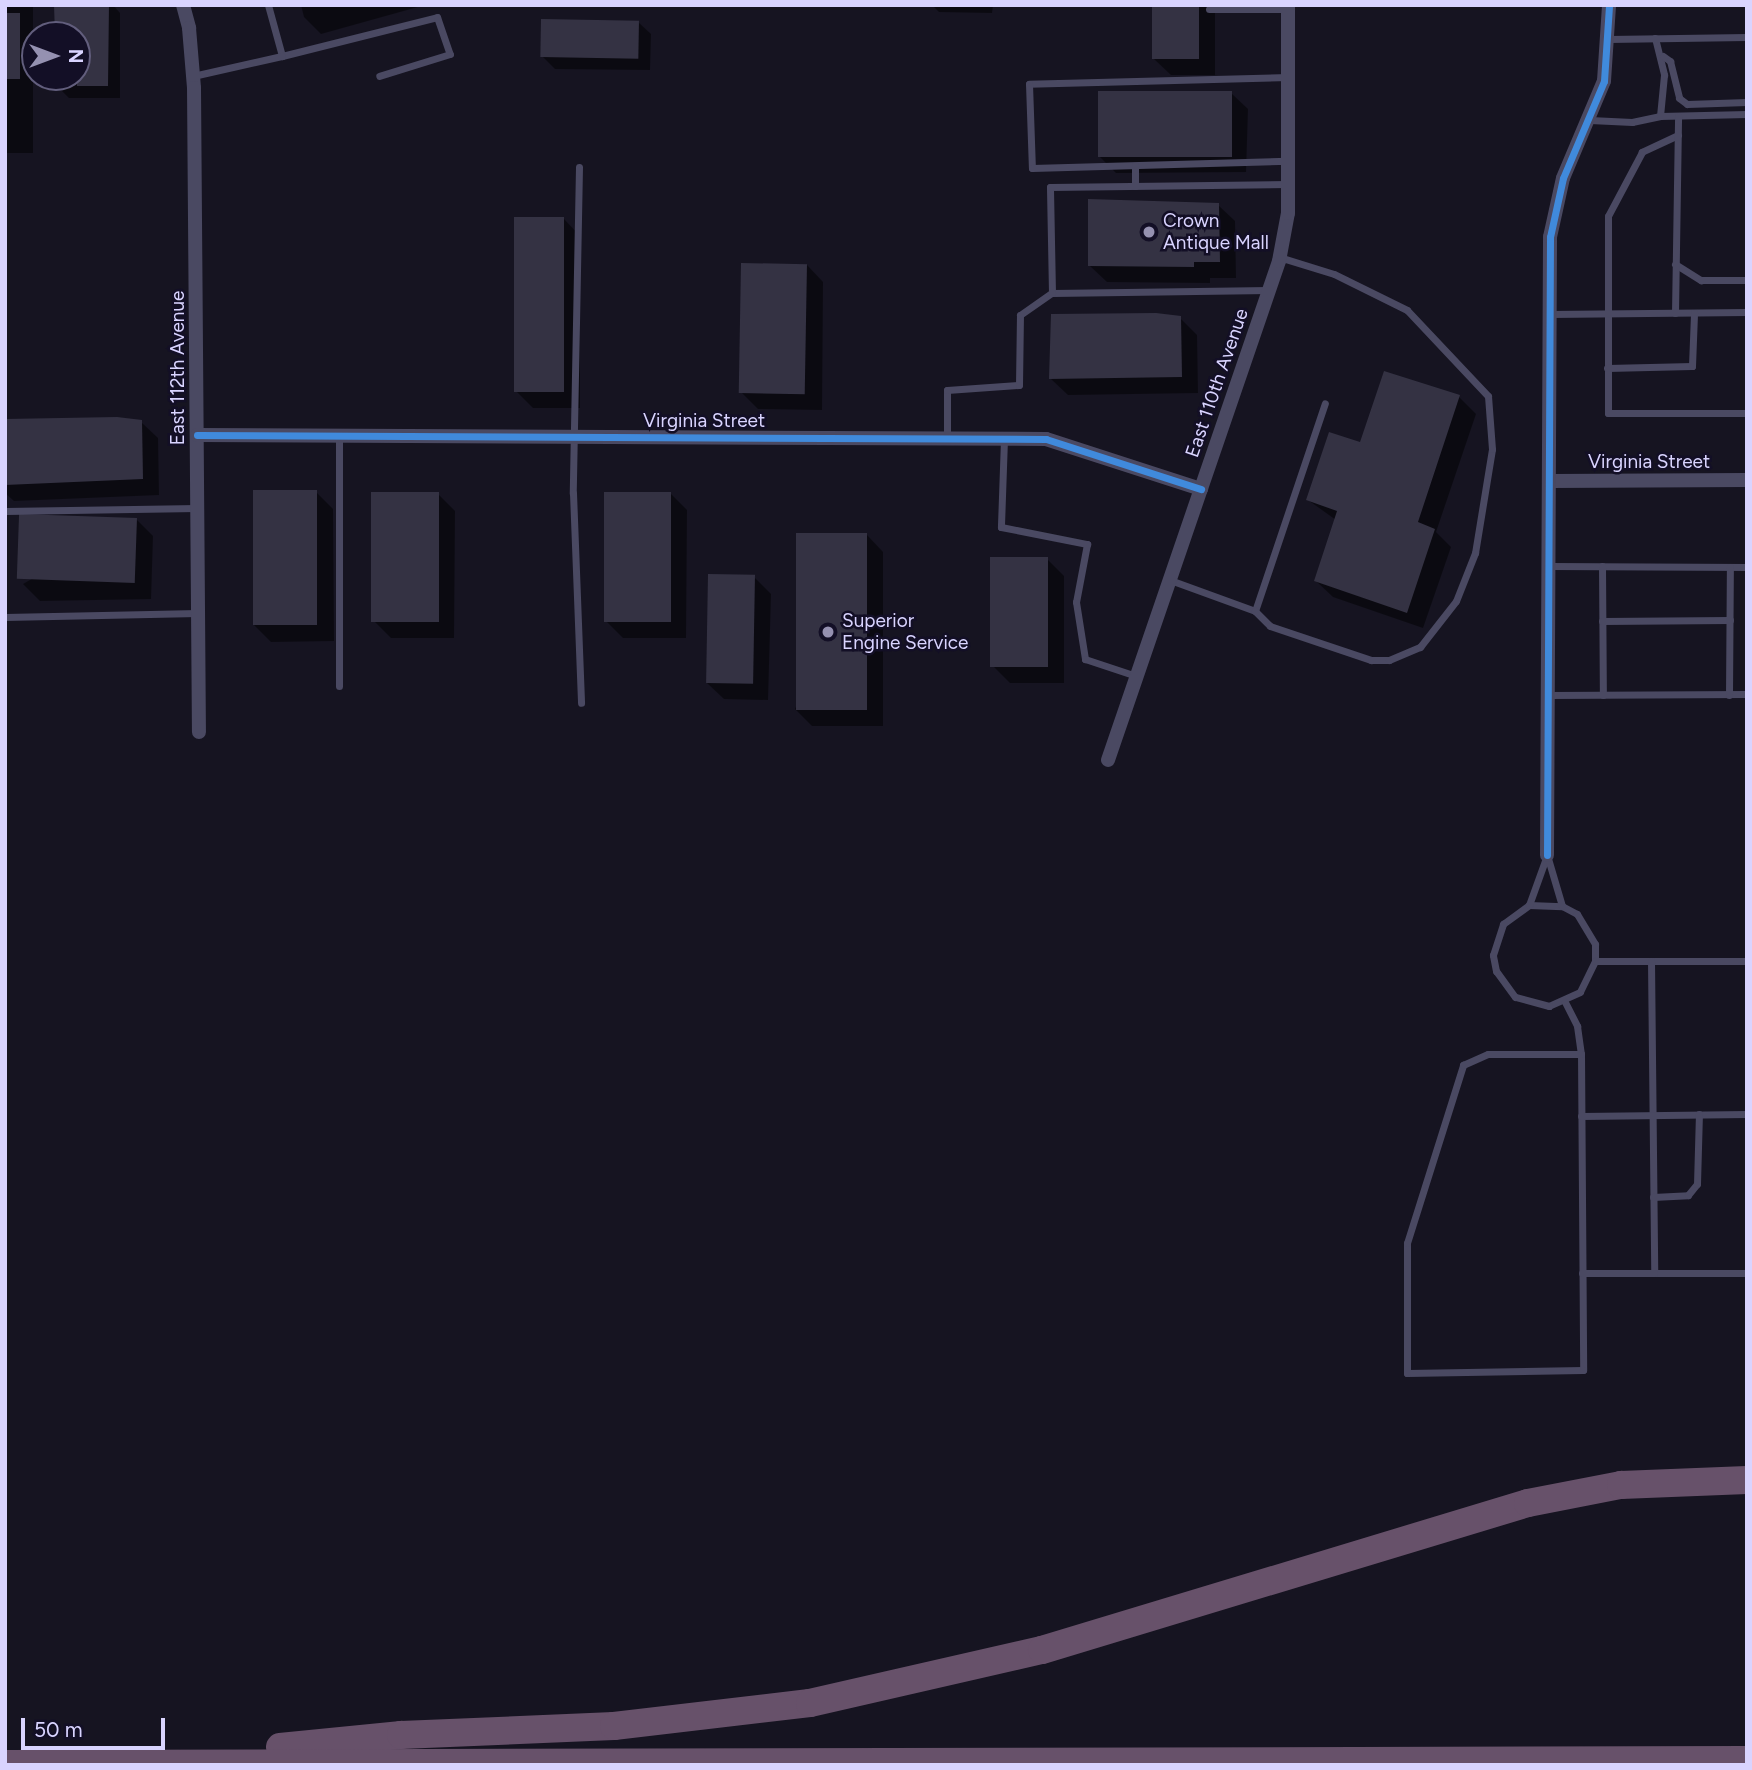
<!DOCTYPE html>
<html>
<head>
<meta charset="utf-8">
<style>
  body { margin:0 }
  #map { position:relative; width:1752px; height:1770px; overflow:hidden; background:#161421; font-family:Figtree,sans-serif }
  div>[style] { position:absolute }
  .shadow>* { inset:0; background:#0007; transform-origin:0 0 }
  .building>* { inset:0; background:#343243; transform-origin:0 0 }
  .service>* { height:7px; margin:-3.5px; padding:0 3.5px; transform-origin:3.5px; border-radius:3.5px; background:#4a4962 }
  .minor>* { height:14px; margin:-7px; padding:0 7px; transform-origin:7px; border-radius:7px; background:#4a4962 }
  .motorway>* { height:28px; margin:-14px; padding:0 14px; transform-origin:14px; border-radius:14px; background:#67516a }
  .cycleway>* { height:7px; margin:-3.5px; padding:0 3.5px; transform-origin:3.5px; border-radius:3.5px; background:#408adc }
  .dots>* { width:19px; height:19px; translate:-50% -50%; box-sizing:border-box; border:4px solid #130f26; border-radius:50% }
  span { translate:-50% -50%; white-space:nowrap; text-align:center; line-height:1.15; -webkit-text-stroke:5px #130f26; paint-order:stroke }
  .poi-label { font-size:19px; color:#d9d4ff }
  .left { translate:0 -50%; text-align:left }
  .street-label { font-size:19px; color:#d9d4ff }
  .frame { position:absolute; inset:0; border:7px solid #d9d4ff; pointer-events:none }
  .north { position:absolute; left:21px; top:21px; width:70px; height:70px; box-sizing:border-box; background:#130f26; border:2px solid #625e7d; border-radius:50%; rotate:90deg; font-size:19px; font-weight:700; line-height:28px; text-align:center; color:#d9d4ff }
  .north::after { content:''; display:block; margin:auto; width:24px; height:32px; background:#9591b1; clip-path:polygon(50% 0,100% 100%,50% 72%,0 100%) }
  .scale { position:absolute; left:21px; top:1718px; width:144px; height:32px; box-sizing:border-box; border:4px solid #d9d4ff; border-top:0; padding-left:9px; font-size:21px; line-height:24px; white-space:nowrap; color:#d9d4ff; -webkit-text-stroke:5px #130f26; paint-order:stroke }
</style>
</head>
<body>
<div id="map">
  <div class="shadow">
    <div style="left:5px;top:5px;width:28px;height:148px"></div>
    <div style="clip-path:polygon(56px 5px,113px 5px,120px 13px,120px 98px,69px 98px,57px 86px,57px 77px,77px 77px,77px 35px,56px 35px)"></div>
    <div style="clip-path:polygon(301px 5px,425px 5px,321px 34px,304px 17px)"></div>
    <div style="clip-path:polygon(932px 5px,993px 5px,992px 13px,939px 12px)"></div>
    <div style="clip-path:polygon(1154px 5px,1215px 5px,1215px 75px,1171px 75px,1154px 59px)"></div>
    <div style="clip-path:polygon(638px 22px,651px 34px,650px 70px,555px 69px,542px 56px)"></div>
    <div style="clip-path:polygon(1231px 93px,1248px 109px,1246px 172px,1116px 173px,1099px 156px)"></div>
    <div style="clip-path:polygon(1218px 205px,1235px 221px,1236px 278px,1210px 278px,1210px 283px,1107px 282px,1090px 266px)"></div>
    <div style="clip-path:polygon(564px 219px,580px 236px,580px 408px,533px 408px,516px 391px)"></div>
    <div style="clip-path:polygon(807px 265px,823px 282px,822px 410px,758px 409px,741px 392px)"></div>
    <div style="clip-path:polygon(1180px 318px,1197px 335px,1198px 393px,1068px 395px,1051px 379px)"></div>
    <div style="clip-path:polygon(1459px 397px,1476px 414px,1436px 532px,1451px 547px,1423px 628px,1333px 597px,1316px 581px,1336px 520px,1308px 500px,1329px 434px,1361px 444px)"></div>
    <div style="clip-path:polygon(5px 421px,141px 422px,158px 438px,159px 495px,14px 501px,5px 493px)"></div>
    <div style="clip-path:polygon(316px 492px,333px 509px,334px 641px,271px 642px,254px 625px)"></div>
    <div style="clip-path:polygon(438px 494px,455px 511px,454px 638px,391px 638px,374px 621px)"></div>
    <div style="clip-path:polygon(671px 494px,687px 510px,686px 638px,623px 638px,607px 622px)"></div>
    <div style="clip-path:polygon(136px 519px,153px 536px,151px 599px,40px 601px,23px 584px)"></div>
    <div style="clip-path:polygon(867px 535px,883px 552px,883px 726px,812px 726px,795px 709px)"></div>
    <div style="clip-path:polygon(1047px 559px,1064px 576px,1064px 683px,1010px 683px,993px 666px)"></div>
    <div style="clip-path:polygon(754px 577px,771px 594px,768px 700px,724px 699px,707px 683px)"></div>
  </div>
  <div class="building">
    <div style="clip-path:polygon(54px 5px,109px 5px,108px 86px,77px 86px,77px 35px,55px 35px)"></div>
    <div style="left:1152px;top:5px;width:47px;height:54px"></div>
    <div style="left:5px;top:13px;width:15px;height:66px"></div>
    <div style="left:541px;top:19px;width:98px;height:38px;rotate:1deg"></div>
    <div style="left:1098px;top:91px;width:134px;height:66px"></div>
    <div style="clip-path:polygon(1088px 199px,1219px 203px,1220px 262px,1194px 262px,1194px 267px,1088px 266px)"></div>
    <div style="left:514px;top:217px;width:50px;height:175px"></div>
    <div style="left:741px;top:263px;width:66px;height:130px;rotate:1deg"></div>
    <div style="clip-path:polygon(1156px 313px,1181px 316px,1182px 377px,1049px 379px,1051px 314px)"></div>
    <div style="clip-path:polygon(1384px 371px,1460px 395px,1418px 522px,1435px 529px,1407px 613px,1314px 581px,1337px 511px,1306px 500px,1329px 432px,1360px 442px)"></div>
    <div style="clip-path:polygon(117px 417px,142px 420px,143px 479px,5px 485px,5px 419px)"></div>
    <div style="left:317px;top:490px;width:135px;height:64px;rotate:90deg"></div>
    <div style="left:371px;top:492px;width:68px;height:130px"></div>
    <div style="left:671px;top:492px;width:130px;height:67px;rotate:90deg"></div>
    <div style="left:137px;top:518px;width:65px;height:118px;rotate:92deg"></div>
    <div style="left:867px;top:533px;width:177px;height:71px;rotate:90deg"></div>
    <div style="left:990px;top:557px;width:58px;height:110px"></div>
    <div style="left:708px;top:574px;width:47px;height:109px;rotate:1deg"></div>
  </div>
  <div class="service">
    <div style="left:268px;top:5px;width:53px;rotate:74.6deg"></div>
    <div style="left:282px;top:56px;width:160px;rotate:-14.1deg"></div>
    <div style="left:437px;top:17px;width:39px;rotate:71deg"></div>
    <div style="left:450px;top:54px;width:74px;rotate:162.8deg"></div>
    <div style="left:1209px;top:9px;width:79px"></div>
    <div style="left:1655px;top:38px;width:38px;rotate:76deg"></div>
    <div style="left:1664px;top:75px;width:41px;rotate:95.6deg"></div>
    <div style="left:1608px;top:39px;width:139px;rotate:-0.8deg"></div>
    <div style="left:1663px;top:56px;width:9px;rotate:36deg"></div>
    <div style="left:1670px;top:61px;width:38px;rotate:76deg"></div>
    <div style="left:1679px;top:98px;width:10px;rotate:37deg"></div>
    <div style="left:1687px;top:104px;width:60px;rotate:-1.9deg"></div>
    <div style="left:193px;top:76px;width:91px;rotate:-12.7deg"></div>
    <div style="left:1288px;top:77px;width:259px;rotate:178.5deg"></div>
    <div style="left:1029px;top:84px;width:84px;rotate:88deg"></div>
    <div style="left:1032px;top:168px;width:256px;rotate:-1.6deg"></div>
    <div style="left:1590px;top:120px;width:42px;rotate:2.7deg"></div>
    <div style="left:1632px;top:122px;width:29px;rotate:-12deg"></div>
    <div style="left:1660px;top:116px;width:87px;rotate:-1.3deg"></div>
    <div style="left:1678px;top:135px;width:40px;rotate:155deg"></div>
    <div style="left:1642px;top:152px;width:72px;rotate:118deg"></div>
    <div style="left:1608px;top:216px;width:197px;rotate:90deg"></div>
    <div style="left:1608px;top:413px;width:139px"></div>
    <div style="left:579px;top:167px;width:326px;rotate:91.1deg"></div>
    <div style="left:573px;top:493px;width:210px;rotate:87.8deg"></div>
    <div style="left:1135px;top:186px;width:20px;rotate:-90deg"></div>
    <div style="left:1675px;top:264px;width:31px;rotate:32deg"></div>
    <div style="left:1701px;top:280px;width:46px"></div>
    <div style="left:1269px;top:290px;width:217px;rotate:179.2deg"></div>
    <div style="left:1052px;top:293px;width:106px;rotate:-91.1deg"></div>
    <div style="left:1050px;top:187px;width:238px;rotate:-0.7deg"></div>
    <div style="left:1675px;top:313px;width:197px;rotate:-89.1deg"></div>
    <div style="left:1550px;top:314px;width:197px;rotate:-0.6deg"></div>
    <div style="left:1607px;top:368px;width:85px;rotate:-1.3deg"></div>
    <div style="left:1692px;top:366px;width:53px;rotate:-87.8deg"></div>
    <div style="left:947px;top:438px;width:48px;rotate:-90deg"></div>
    <div style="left:947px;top:390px;width:72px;rotate:-4deg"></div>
    <div style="left:1019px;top:385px;width:70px;rotate:-89.2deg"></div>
    <div style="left:1020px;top:315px;width:39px;rotate:-35deg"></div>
    <div style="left:1004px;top:439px;width:88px;rotate:92deg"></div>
    <div style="left:1001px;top:527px;width:88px;rotate:11.2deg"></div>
    <div style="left:1087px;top:544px;width:59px;rotate:100.7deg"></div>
    <div style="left:1076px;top:602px;width:58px;rotate:81deg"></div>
    <div style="left:1085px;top:659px;width:54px;rotate:18.4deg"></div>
    <div style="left:5px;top:511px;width:192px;rotate:-0.9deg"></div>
    <div style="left:1550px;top:566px;width:197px;rotate:0.3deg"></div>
    <div style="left:1602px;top:566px;width:129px;rotate:89.6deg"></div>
    <div style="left:1170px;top:580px;width:90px;rotate:20deg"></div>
    <div style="left:1255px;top:611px;width:219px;rotate:-71.4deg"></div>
    <div style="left:1255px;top:611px;width:21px;rotate:45deg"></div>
    <div style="left:1270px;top:626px;width:107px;rotate:18.6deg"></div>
    <div style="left:1371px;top:660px;width:18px"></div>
    <div style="left:1389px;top:660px;width:34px;rotate:-23deg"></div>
    <div style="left:1420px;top:647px;width:58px;rotate:-52deg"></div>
    <div style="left:1456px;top:601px;width:52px;rotate:-68.4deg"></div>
    <div style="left:1475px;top:553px;width:105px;rotate:-80.7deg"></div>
    <div style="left:1492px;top:449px;width:53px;rotate:-94.3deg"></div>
    <div style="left:1488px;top:396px;width:118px;rotate:-133.3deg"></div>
    <div style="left:1407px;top:310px;width:81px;rotate:-153.7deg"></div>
    <div style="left:1334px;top:274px;width:58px;rotate:-162.8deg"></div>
    <div style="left:5px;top:617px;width:193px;rotate:-1.2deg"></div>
    <div style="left:1602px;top:621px;width:128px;rotate:-0.4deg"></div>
    <div style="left:339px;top:686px;width:250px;rotate:-90deg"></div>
    <div style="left:1549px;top:695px;width:198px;rotate:-0.3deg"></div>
    <div style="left:1729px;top:695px;width:128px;rotate:-89.6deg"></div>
    <div style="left:1529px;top:905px;width:33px;rotate:2deg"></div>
    <div style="left:1562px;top:906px;width:17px;rotate:28deg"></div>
    <div style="left:1577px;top:914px;width:35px;rotate:59deg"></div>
    <div style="left:1595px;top:944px;width:17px;rotate:90deg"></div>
    <div style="left:1595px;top:961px;width:34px;rotate:116deg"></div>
    <div style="left:1580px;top:992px;width:34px;rotate:156deg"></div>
    <div style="left:1549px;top:1006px;width:35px;rotate:-165deg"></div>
    <div style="left:1515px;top:997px;width:32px;rotate:-126deg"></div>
    <div style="left:1496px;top:971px;width:16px;rotate:-101deg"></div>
    <div style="left:1493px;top:955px;width:33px;rotate:-72deg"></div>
    <div style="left:1503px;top:924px;width:32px;rotate:-36deg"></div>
    <div style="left:1529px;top:905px;width:53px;rotate:-70.2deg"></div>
    <div style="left:1547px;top:855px;width:53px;rotate:73.6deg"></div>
    <div style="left:1595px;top:961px;width:152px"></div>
    <div style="left:1651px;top:961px;width:312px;rotate:89.4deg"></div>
    <div style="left:1654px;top:1273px;width:93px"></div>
    <div style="left:1565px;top:1002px;width:27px;rotate:63deg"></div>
    <div style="left:1577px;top:1026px;width:28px;rotate:82deg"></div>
    <div style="left:1581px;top:1054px;width:316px;rotate:89.6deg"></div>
    <div style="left:1583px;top:1370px;width:176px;rotate:179deg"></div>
    <div style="left:1407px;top:1373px;width:130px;rotate:-90deg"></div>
    <div style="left:1407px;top:1243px;width:187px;rotate:-72.5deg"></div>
    <div style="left:1463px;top:1065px;width:27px;rotate:-24deg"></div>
    <div style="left:1488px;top:1054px;width:93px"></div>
    <div style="left:1581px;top:1116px;width:166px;rotate:-0.7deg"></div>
    <div style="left:1653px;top:1197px;width:35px;rotate:-3deg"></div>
    <div style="left:1688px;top:1195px;width:14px;rotate:-51deg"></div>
    <div style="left:1697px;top:1184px;width:70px;rotate:-88.4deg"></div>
    <div style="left:1582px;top:1273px;width:72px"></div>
  </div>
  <div class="minor">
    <div style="left:183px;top:5px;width:24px;rotate:75deg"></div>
    <div style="left:189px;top:28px;width:60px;rotate:85.2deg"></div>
    <div style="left:194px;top:88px;width:644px;rotate:89.56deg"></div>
    <div style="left:197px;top:435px;width:849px;rotate:0.27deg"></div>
    <div style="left:1046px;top:439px;width:163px;rotate:17.9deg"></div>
    <div style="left:1551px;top:481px;width:196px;rotate:-0.3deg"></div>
    <div style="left:1108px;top:760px;width:527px;rotate:-71.08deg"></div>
    <div style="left:1279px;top:261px;width:49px;rotate:-79.4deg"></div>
    <div style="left:1288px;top:213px;width:208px;rotate:-90deg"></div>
    <div style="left:1547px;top:855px;width:618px;rotate:-89.72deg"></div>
    <div style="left:1550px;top:237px;width:60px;rotate:-77.6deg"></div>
    <div style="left:1563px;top:178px;width:105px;rotate:-67.1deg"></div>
    <div style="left:1604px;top:81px;width:76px;rotate:-86.2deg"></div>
  </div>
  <div class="motorway">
    <div style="left:280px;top:1747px;width:122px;rotate:-5.7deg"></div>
    <div style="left:401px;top:1735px;width:213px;rotate:-2.4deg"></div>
    <div style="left:614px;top:1726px;width:197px;rotate:-6.7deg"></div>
    <div style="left:810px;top:1703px;width:238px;rotate:-12.9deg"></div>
    <div style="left:1042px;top:1650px;width:508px;rotate:-16.83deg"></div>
    <div style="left:1528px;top:1503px;width:95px;rotate:-11deg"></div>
    <div style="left:1621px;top:1485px;width:126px;rotate:-2.3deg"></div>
    <div style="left:5px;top:1764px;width:1742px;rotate:-0.13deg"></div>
  </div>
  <div class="cycleway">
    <div style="left:197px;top:435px;width:849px;rotate:0.27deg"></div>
    <div style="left:1046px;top:439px;width:163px;rotate:17.9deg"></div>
    <div style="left:1547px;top:855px;width:618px;rotate:-89.72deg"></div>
    <div style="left:1550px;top:237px;width:60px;rotate:-77.6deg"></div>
    <div style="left:1563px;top:178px;width:105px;rotate:-67.1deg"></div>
    <div style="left:1604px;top:81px;width:76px;rotate:-86.2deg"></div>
  </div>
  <div class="dots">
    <div style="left:1149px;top:232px;background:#9591b1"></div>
    <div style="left:828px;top:632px;background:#9591b1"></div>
  </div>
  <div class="poi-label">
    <span class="left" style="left:1163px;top:232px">Crown<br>Antique Mall</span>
    <span class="left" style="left:842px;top:632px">Superior<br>Engine Service</span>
  </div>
  <div class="street-label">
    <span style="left:178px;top:368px;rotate:-90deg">East 112th Avenue</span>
    <span style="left:1217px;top:383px;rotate:-71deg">East 110th Avenue</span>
    <span style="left:704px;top:421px">Virginia Street</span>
    <span style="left:1649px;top:462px">Virginia Street</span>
  </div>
  <div class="frame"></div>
  <div class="north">N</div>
  <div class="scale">50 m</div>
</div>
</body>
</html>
